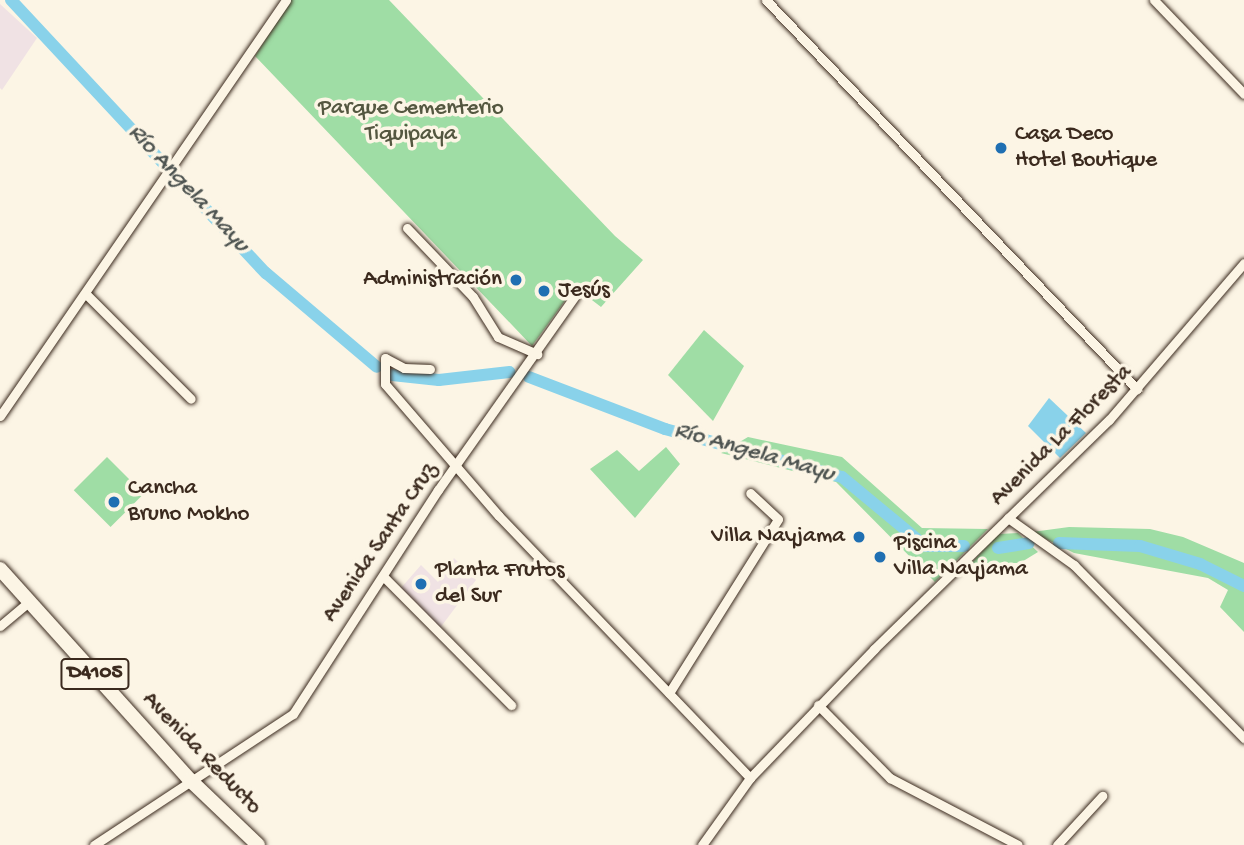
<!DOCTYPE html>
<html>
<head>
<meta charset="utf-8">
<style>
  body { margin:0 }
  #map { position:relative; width:1244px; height:845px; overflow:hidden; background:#fcf5e5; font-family:"Gochi Hand",sans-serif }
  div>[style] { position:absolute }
  .built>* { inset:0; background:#f0e2e4 }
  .green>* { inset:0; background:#9fdda5; transform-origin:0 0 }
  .water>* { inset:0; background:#89d2ea }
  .river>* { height:12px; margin:-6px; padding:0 6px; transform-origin:6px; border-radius:6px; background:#89d2ea }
  .roads { filter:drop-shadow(0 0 2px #3b2a1e) drop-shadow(0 0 2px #3b2a1e) }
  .street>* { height:9px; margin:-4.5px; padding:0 4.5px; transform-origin:4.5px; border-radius:4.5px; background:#fcf5e5 }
  .primary>* { height:14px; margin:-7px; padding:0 7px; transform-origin:7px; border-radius:7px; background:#fcf5e5 }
  .dots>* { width:19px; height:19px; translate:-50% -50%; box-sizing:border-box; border:4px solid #fcf5e5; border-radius:50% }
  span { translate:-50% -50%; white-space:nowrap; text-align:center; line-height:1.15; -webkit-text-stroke:7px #fcf5e5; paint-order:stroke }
  .shield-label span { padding:2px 5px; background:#fcf5e5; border:2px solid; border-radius:5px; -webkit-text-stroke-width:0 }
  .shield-label { font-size:21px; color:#3b2a1e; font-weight:700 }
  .park-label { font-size:23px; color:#545740 }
  .poi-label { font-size:23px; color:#3b2a1e }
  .left { translate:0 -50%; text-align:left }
  .right { translate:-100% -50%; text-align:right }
  .street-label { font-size:23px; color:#3b2a1e }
  .water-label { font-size:24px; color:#4e5451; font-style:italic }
</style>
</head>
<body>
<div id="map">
  <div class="built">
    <div style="clip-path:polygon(0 4px,37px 38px,2px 90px,0 88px)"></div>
    <div style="clip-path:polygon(454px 558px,476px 580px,440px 628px,401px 588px,421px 565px,438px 582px)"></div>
  </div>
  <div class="green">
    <div style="clip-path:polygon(291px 0,389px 0,615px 236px,643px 260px,601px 307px,575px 287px,532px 346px,255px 56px)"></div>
    <div style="clip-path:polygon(704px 330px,744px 366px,713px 421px,668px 375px)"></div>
    <div style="clip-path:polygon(748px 437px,842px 457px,922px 528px,988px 529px,935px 582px,836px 482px,721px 453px)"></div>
    <div style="clip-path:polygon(666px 447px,680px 464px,635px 518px,590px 469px,617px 450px,639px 471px)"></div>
    <div style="left:107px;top:457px;width:52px;height:47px;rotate:45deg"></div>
    <div style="clip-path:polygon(1069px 527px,1150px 529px,1183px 537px,1244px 563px,1244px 632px,1220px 607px,1228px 590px,1208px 578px,1074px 553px,1032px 532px)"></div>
    <div style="clip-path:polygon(1018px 533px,1038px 552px,1020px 563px,971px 563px,999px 534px)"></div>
  </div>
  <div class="water">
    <div style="clip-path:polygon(1049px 398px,1086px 433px,1060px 458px,1028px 426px)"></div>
  </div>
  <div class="river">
    <div style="left:11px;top:0;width:374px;rotate:47deg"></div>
    <div style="left:266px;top:273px;width:145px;rotate:40.3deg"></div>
    <div style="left:392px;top:375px;width:47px;rotate:6.1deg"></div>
    <div style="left:439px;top:380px;width:71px;rotate:-6.4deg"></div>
    <div style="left:529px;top:377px;width:146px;rotate:20.9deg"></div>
    <div style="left:665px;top:429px;width:183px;rotate:15.2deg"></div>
    <div style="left:842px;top:477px;width:108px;rotate:39.7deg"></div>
    <div style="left:925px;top:546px;width:39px"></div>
    <div style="left:1059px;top:543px;width:81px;rotate:2.1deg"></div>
    <div style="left:1140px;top:546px;width:63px;rotate:16.7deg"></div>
    <div style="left:1200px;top:564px;width:49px;rotate:26.6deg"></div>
    <div style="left:998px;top:548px;width:31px;rotate:-9deg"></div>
  </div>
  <div class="roads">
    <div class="street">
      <div style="left:766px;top:0;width:538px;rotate:46.36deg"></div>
      <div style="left:1154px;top:0;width:130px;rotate:46.2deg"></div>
      <div style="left:407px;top:228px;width:95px;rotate:46.3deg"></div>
      <div style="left:473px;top:297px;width:47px;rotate:58deg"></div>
      <div style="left:498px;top:337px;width:43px;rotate:23.6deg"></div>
      <div style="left:86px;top:294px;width:148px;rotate:45deg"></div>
      <div style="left:430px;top:369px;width:26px;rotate:-178deg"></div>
      <div style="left:404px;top:368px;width:21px;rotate:-152deg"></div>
      <div style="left:385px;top:358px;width:26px;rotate:90deg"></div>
      <div style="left:385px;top:384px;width:174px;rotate:49.2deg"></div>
      <div style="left:499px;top:516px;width:363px;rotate:46.2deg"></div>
      <div style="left:0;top:416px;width:505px;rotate:-55.49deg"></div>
      <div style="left:1008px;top:518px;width:81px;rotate:35.5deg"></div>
      <div style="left:1074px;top:565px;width:243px;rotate:45.5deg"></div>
      <div style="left:383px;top:576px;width:182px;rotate:45.2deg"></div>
      <div style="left:0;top:626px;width:39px;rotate:-40deg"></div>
      <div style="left:669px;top:693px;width:205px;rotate:-57.9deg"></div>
      <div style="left:778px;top:519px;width:38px;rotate:-137deg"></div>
      <div style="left:818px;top:705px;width:103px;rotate:45.4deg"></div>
      <div style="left:890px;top:778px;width:144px;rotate:27.6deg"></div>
      <div style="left:94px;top:845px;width:238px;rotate:-33.4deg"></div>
      <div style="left:293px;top:714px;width:267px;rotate:-57.1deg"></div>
      <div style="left:438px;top:490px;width:237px;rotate:-54.8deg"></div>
      <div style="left:702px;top:845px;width:82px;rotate:-54.4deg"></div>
      <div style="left:750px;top:778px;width:179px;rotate:-46.1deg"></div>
      <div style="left:874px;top:649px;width:328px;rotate:-44.3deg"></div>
      <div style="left:1109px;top:420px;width:207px;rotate:-49.3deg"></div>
      <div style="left:1057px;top:845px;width:67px;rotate:-47.4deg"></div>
    </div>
    <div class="primary">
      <div style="left:0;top:569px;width:284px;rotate:48deg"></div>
      <div style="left:190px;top:780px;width:94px;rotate:43.7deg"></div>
    </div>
  </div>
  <div class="dots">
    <div style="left:1001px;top:148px;background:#1f6fb2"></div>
    <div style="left:516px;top:280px;background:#1f6fb2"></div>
    <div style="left:544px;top:291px;background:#1f6fb2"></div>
    <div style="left:114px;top:502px;background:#1f6fb2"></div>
    <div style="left:859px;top:537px;background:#1f6fb2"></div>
    <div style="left:880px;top:557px;background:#1f6fb2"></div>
    <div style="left:421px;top:584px;background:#1f6fb2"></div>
  </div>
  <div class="shield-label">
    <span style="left:95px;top:674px">D4105</span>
  </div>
  <div class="park-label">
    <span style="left:411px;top:122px">Parque Cementerio<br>Tiquipaya</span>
  </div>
  <div class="poi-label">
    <span class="left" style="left:1015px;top:148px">Casa Deco<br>Hotel Boutique</span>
    <span class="right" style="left:502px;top:280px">Administración</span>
    <span class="left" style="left:558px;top:291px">Jesús</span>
    <span class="left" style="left:128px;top:502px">Cancha<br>Bruno Mokho</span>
    <span class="right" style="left:845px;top:537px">Villa Nayjama</span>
    <span class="left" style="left:894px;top:557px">Piscina<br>Villa Nayjama</span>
    <span class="left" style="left:435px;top:584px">Planta Frutos<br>del Sur</span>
  </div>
  <div class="street-label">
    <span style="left:1062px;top:436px;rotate:-45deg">Avenida La Floresta</span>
    <span style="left:381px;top:543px;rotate:-56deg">Avenida Santa Cruz</span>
    <span style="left:201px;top:754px;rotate:46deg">Avenida Reducto</span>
  </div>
  <div class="water-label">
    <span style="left:188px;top:189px;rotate:47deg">Río Angela Mayu</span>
    <span style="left:754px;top:453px;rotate:16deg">Río Angela Mayu</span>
  </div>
</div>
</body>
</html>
